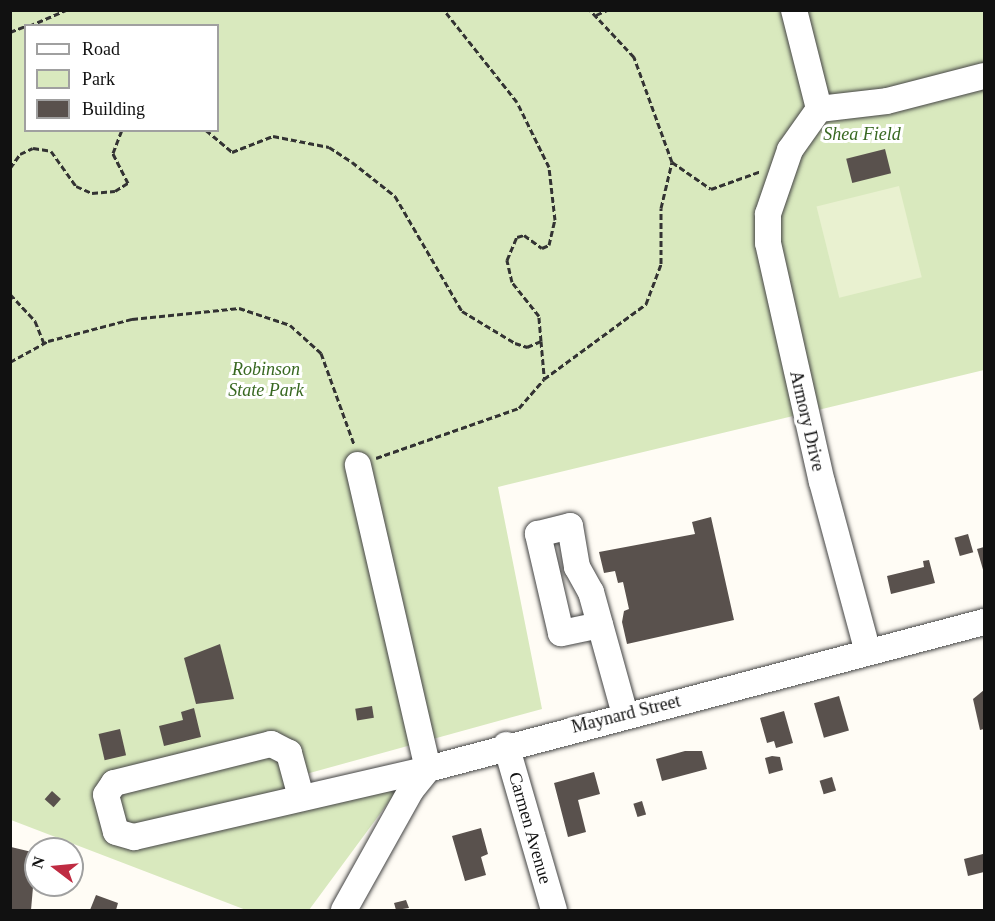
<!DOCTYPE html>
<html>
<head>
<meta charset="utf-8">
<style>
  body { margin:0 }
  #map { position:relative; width:995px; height:921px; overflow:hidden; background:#fffcf5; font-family:Georgia,serif }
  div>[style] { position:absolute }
  .green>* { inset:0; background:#d9e9be }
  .pitch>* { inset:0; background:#e9f1d0; transform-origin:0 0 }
  .building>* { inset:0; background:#59514d; transform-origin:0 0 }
  .path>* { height:3px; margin-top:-1.5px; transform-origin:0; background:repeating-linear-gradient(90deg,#333 0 6px,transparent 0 9px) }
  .roads { filter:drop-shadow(0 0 2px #444) drop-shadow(0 0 2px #444) }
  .minor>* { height:26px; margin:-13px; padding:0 13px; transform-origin:13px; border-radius:13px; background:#fff }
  span { translate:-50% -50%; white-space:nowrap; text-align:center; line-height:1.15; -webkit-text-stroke:6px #fff; paint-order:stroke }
  .park-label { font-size:18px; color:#386821; font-style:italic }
  .street-label { font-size:18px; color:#111 }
  .frame { position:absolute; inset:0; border:12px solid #111; pointer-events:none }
  .legend { position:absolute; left:24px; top:24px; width:195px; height:108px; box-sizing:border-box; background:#fff; border:2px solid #a0a0a0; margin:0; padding:8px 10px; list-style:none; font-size:18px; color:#111 }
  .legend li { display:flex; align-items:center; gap:12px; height:30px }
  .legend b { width:30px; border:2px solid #a0a0a0 }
  .north { position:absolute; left:24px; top:837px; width:60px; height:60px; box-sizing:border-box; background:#fff; border:2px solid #a0a0a0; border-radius:50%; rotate:286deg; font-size:16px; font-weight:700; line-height:24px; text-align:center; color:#111 }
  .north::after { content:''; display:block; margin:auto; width:21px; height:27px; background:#bf2b42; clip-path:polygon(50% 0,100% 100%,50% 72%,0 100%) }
</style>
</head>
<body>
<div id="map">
  <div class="green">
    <div style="clip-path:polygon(evenodd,10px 11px,984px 11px,984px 370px,498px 487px,542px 709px,306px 774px,301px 796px,402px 784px,309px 910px,246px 910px,11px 820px,10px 11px,26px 26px,218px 26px,218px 130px,26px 130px,26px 26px)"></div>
  </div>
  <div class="pitch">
    <div style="left:899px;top:186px;width:94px;height:85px;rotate:76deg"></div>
  </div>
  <div class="building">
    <div style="left:885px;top:149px;width:25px;height:40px;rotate:76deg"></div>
    <div style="clip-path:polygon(711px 517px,734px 620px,627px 644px,622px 622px,624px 611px,629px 609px,623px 582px,618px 583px,615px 571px,604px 573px,599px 552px,695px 534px,692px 522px)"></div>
    <div style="left:968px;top:534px;width:19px;height:14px;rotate:74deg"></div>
    <div style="clip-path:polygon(984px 547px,984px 573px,977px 549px)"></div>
    <div style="clip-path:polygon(929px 560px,935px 583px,891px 594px,887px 576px,924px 567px,923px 561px)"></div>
    <div style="clip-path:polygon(220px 644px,234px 699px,196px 704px,184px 658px)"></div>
    <div style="clip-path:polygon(984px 690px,984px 729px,980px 730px,973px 699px)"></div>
    <div style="left:839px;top:696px;width:36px;height:26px;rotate:74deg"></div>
    <div style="left:372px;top:706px;width:12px;height:17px;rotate:81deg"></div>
    <div style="clip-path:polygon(194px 708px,201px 737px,164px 746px,159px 726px,183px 720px,181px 712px)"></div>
    <div style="clip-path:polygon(784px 711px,793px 743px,776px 748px,774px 741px,767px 743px,760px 718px)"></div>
    <div style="left:120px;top:729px;width:27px;height:22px;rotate:77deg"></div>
    <div style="clip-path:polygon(685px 751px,702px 751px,707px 769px,662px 781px,656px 759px)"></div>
    <div style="clip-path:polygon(772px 756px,780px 757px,783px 770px,769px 774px,765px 758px)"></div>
    <div style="clip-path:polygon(594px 772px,600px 794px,578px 800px,586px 832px,568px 837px,554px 783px)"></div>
    <div style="left:832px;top:777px;width:14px;height:13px;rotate:73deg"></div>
    <div style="left:52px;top:791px;width:12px;height:11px;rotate:42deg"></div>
    <div style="left:642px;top:801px;width:14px;height:9px;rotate:73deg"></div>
    <div style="clip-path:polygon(481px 828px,488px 854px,481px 857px,486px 875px,465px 881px,452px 836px)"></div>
    <div style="clip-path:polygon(11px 847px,36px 853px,31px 910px,10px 910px)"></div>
    <div style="clip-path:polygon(983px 854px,984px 872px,968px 876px,964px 859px)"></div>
    <div style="clip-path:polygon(96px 895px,118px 903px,116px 910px,90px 910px)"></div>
    <div style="clip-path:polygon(406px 900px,409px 908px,396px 910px,394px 903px)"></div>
  </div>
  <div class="path">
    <div style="left:596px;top:15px;width:12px;rotate:-24deg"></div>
    <div style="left:29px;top:26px;width:40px;rotate:-23.4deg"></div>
    <div style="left:10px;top:32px;width:17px;rotate:-21deg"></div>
    <div style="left:206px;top:130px;width:34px;rotate:40deg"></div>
    <div style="left:232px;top:152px;width:44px;rotate:-21.3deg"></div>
    <div style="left:273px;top:136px;width:57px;rotate:11.1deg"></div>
    <div style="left:329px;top:147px;width:27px;rotate:33deg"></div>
    <div style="left:352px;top:162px;width:55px;rotate:38.3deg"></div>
    <div style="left:395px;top:196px;width:133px;rotate:59.8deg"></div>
    <div style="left:462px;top:311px;width:62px;rotate:31.1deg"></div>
    <div style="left:515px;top:343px;width:13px;rotate:18deg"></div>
    <div style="left:527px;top:347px;width:15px;rotate:-23deg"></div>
    <div style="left:541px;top:341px;width:25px;rotate:-95deg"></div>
    <div style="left:539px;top:316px;width:43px;rotate:-128.5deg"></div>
    <div style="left:512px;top:282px;width:23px;rotate:-103deg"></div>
    <div style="left:507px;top:260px;width:25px;rotate:-67deg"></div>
    <div style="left:517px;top:237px;width:7px;rotate:-16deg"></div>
    <div style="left:524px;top:235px;width:22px;rotate:36deg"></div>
    <div style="left:542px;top:248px;width:8px;rotate:-23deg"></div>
    <div style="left:549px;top:245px;width:26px;rotate:-77deg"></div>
    <div style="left:555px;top:220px;width:53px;rotate:-96.5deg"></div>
    <div style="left:549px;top:167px;width:72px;rotate:-116.2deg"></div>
    <div style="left:517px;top:102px;width:117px;rotate:-128.4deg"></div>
    <div style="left:672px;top:162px;width:47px;rotate:34.7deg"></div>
    <div style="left:711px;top:189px;width:53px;rotate:-19.8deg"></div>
    <div style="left:10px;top:168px;width:17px;rotate:-54deg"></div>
    <div style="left:20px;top:154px;width:14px;rotate:-25deg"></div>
    <div style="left:33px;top:148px;width:18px;rotate:9deg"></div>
    <div style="left:51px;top:151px;width:43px;rotate:54.5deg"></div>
    <div style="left:76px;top:186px;width:17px;rotate:24deg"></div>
    <div style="left:92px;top:193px;width:23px;rotate:-5deg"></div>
    <div style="left:115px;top:191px;width:15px;rotate:-32deg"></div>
    <div style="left:128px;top:183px;width:34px;rotate:-117deg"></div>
    <div style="left:113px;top:153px;width:25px;rotate:-69deg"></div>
    <div style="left:10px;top:177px;width:47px;rotate:90deg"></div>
    <div style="left:10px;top:294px;width:37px;rotate:47deg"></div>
    <div style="left:35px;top:321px;width:24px;rotate:68deg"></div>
    <div style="left:541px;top:341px;width:38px;rotate:85deg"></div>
    <div style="left:544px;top:379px;width:127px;rotate:-36.3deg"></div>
    <div style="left:646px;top:304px;width:43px;rotate:-69.4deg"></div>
    <div style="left:661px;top:264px;width:56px;rotate:-90deg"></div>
    <div style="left:661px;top:208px;width:47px;rotate:-76.6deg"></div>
    <div style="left:672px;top:162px;width:112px;rotate:-109.9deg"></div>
    <div style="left:634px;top:57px;width:64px;rotate:-133.1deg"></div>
    <div style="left:10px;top:362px;width:43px;rotate:-28.9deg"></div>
    <div style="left:48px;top:341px;width:87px;rotate:-14.7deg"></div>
    <div style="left:132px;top:319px;width:108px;rotate:-5.9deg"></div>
    <div style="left:239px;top:308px;width:54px;rotate:18.4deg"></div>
    <div style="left:290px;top:325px;width:42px;rotate:42.1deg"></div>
    <div style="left:321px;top:353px;width:97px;rotate:70.1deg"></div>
    <div style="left:376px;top:458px;width:151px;rotate:-19.3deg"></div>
    <div style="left:519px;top:408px;width:38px;rotate:-49deg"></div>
  </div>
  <div class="roads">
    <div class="minor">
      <div style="left:794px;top:10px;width:102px;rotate:75.8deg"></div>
      <div style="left:819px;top:109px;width:50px;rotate:125.3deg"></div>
      <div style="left:790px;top:150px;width:68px;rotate:109deg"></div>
      <div style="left:768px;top:214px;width:29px;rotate:90deg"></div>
      <div style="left:768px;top:243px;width:245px;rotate:77.3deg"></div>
      <div style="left:822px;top:482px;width:176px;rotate:74.9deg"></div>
      <div style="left:819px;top:109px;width:68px;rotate:-6.7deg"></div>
      <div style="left:887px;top:101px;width:100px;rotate:-14.5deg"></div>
      <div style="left:600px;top:625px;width:40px;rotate:168deg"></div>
      <div style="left:561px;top:633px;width:102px;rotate:-103.1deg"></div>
      <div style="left:538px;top:534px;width:33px;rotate:-14deg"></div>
      <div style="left:570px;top:526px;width:42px;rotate:80.3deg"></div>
      <div style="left:577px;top:567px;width:29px;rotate:61deg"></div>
      <div style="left:591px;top:592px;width:128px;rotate:74.5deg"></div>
      <div style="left:506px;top:745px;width:172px;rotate:73.8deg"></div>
      <div style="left:301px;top:797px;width:46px;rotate:-105.3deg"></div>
      <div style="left:289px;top:753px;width:20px;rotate:-153deg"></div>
      <div style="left:271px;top:744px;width:162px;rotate:166deg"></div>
      <div style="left:114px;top:783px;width:14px;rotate:124deg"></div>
      <div style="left:106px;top:795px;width:38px;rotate:75deg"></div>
      <div style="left:116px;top:832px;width:19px;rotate:16deg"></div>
      <div style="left:134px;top:837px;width:302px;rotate:-13deg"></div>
      <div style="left:428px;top:769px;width:312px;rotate:-103deg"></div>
      <div style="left:344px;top:910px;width:137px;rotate:-60.8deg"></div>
      <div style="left:411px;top:790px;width:27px;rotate:-51deg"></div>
      <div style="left:428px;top:769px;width:575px;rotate:-14.81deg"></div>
    </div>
  </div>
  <div class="park-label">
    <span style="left:862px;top:134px">Shea Field</span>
    <span style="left:266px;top:380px">Robinson<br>State Park</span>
  </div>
  <div class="street-label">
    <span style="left:807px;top:421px;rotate:77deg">Armory Drive</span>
    <span style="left:626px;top:714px;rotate:-14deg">Maynard Street</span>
    <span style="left:530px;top:828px;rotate:74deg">Carmen Avenue</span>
  </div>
  <div class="frame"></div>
  <ul class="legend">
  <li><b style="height:8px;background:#fff"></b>Road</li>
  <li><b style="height:16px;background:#d9e9be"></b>Park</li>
  <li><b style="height:16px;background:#59514d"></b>Building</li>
  </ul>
  <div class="north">N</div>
</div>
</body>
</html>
